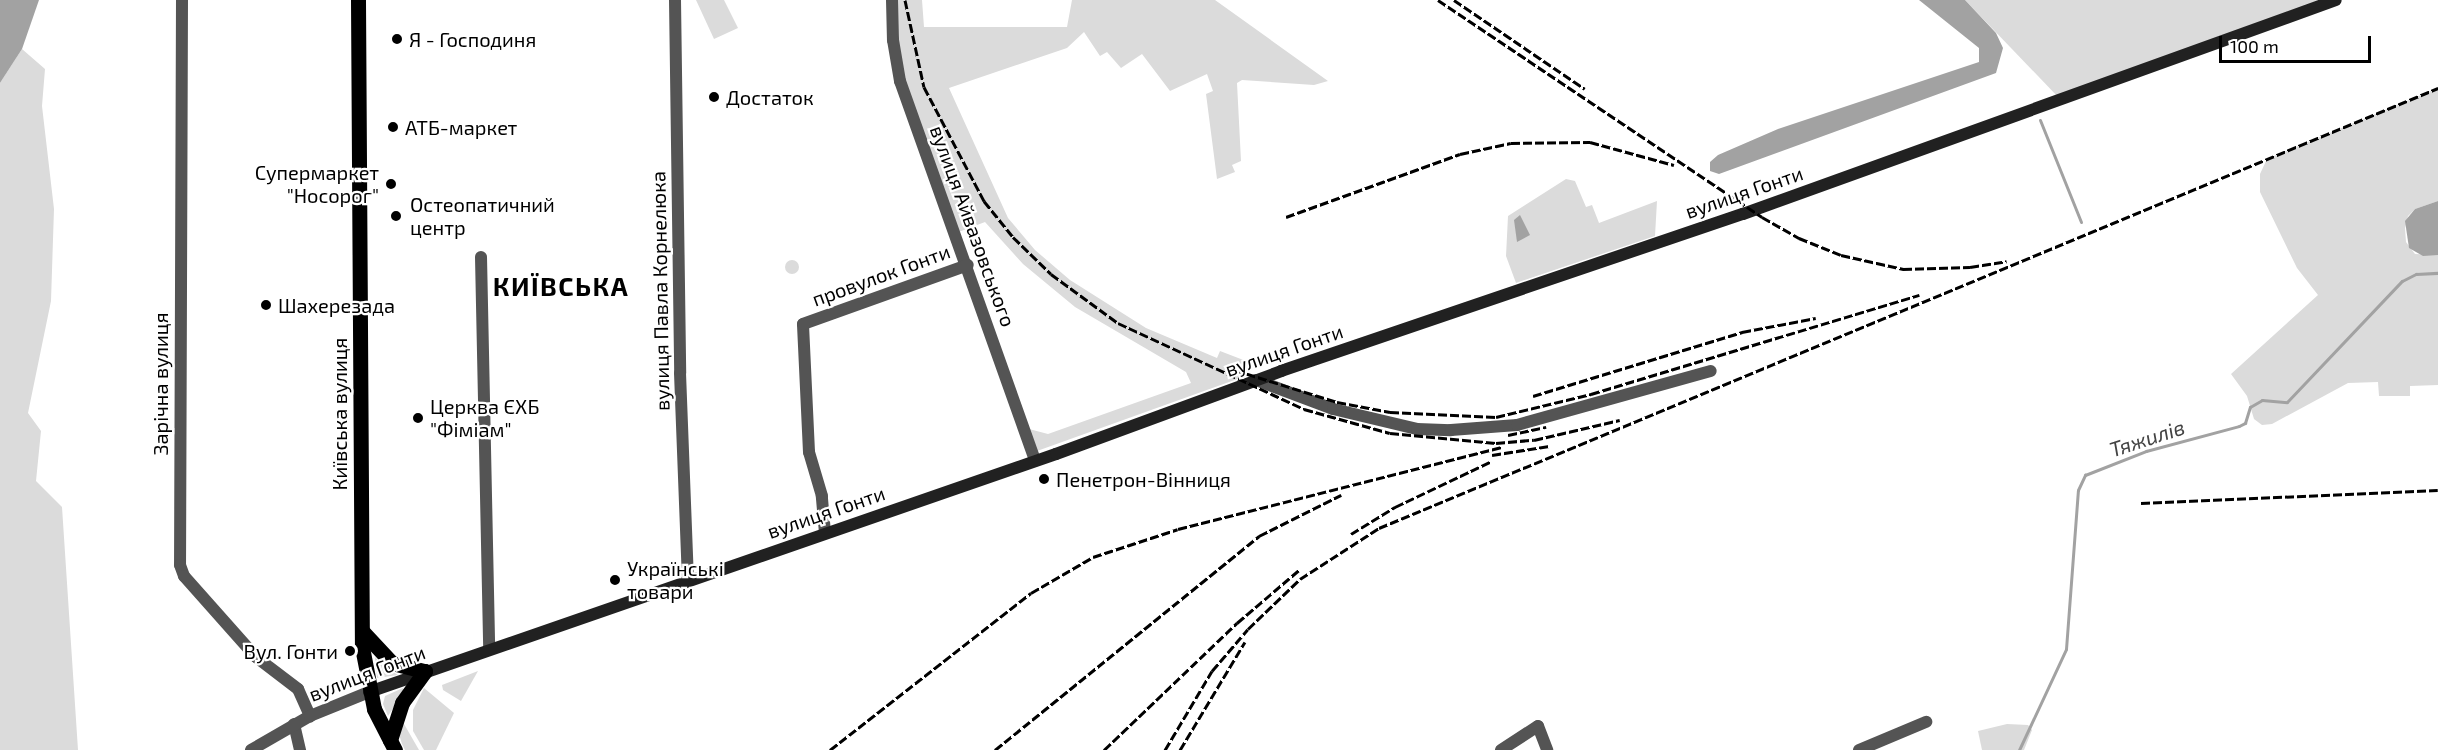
<!DOCTYPE html>
<html>
<head>
<meta charset="utf-8">
<style>
  body { margin:0 }
  #map { position:relative; width:2438px; height:750px; overflow:hidden; background:#fff; font-family:"Exo 2",sans-serif }
  div>[style] { position:absolute }
  .green>* { inset:0; background:#dbdbdb }
  .round { border-radius:50% }
  .water>* { inset:0; background:#a2a2a2 }
  .stream>* { height:3px; margin:-1.5px; padding:0 1.5px; transform-origin:1.5px; border-radius:1.5px; background:#a2a2a2 }
  .street>* { height:12px; margin:-6px; padding:0 6px; transform-origin:6px; border-radius:6px; background:#545454 }
  .secondary>* { height:12px; margin:-6px; padding:0 6px; transform-origin:6px; border-radius:6px; background:#212121 }
  .primary>* { height:15px; margin:-7.5px; padding:0 7.5px; transform-origin:7.5px; border-radius:7.5px; background:#000 }
  .rail>* { height:3px; margin-top:-1.5px; transform-origin:0; background:repeating-linear-gradient(90deg,#000 0 9px,transparent 0 12px) }
  .dots>* { width:16px; height:16px; translate:-50% -50%; box-sizing:border-box; border:3px solid #fff; border-radius:50% }
  span { translate:-50% -50%; white-space:nowrap; text-align:center; line-height:1.15; -webkit-text-stroke:4.5px #fff; paint-order:stroke }
  .poi-label { font-size:20px; color:#000 }
  .left { translate:0 -50%; text-align:left }
  .right { translate:-100% -50%; text-align:right }
  .street-label { font-size:20px; color:#000 }
  .water-label { font-size:21px; color:#434343; font-style:italic }
  .district-label { font-size:26px; color:#000; font-weight:700; letter-spacing:1.5px }
  .scale { position:absolute; left:2219px; top:36px; width:152px; height:27px; box-sizing:border-box; border:3px solid #000; border-top:0; padding-left:8px; font-size:18px; line-height:21px; white-space:nowrap; color:#000; -webkit-text-stroke:4px #fff; paint-order:stroke }
</style>
</head>
<body>
<div id="map">
  <div class="green">
    <div style="clip-path:polygon(696px 0,724px 0,738px 28px,714px 39px)"></div>
    <div style="clip-path:polygon(892px 0,922px 0,924px 27px,1067px 27px,1072px 0,1215px 0,1328px 81px,1314px 85px,1242px 80px,1237px 83px,1241px 161px,1232px 165px,1235px 172px,1217px 179px,1206px 94px,1213px 91px,1207px 74px,1170px 91px,1142px 54px,1121px 68px,1107px 52px,1100px 56px,1084px 32px,1067px 48px,949px 88px,1008px 218px,1035px 250px,1070px 280px,1146px 328px,1217px 358px,1220px 351px,1246px 361px,1243px 377px,1037px 451px,1029px 429px,1048px 434px,1191px 383px,1186px 372px,1075px 307px,1023px 264px,985px 222px,956px 233px,900px 81px)"></div>
    <div style="clip-path:polygon(1965px 0,2336px 0,2059px 98px)"></div>
    <div style="clip-path:polygon(22px 49px,45px 69px,42px 106px,54px 209px,51px 301px,28px 413px,41px 431px,36px 481px,62px 507px,78px 750px,0 750px,0 83px)"></div>
    <div style="clip-path:polygon(2438px 88px,2438px 201px,2415px 209px,2408px 216px,2405px 228px,2406px 242px,2415px 254px,2438px 255px,2438px 385px,2410px 386px,2410px 396px,2379px 396px,2378px 382px,2348px 383px,2272px 424px,2262px 425px,2254px 419px,2247px 396px,2231px 374px,2318px 295px,2297px 268px,2260px 192px,2260px 174px,2267px 159px)"></div>
    <div style="clip-path:polygon(1566px 179px,1575px 181px,1586px 207px,1592px 205px,1599px 223px,1657px 201px,1655px 236px,1516px 283px,1506px 256px,1508px 216px)"></div>
    <div class="round" style="left:785px;top:260px;width:14px;height:14px"></div>
    <div style="clip-path:polygon(375px 657px,381px 664px,398px 675px,377px 678px)"></div>
    <div style="clip-path:polygon(478px 671px,461px 701px,443px 690px,442px 685px)"></div>
    <div style="clip-path:polygon(403px 688px,404px 692px,388px 716px,383px 704px,385px 696px)"></div>
    <div style="clip-path:polygon(424px 688px,454px 713px,436px 750px,424px 750px,413px 731px,413px 710px)"></div>
    <div style="clip-path:polygon(400px 717px,419px 750px,405px 750px,402px 744px,397px 728px)"></div>
    <div style="clip-path:polygon(2007px 724px,2028px 725px,2032px 730px,2024px 750px,1982px 750px,1978px 731px)"></div>
  </div>
  <div class="water">
    <div style="clip-path:polygon(0 0,39px 0,22px 49px,0 83px)"></div>
    <div style="clip-path:polygon(1919px 0,1965px 0,1996px 33px,2003px 48px,1996px 73px,1719px 174px,1710px 171px,1710px 162px,1718px 155px,1778px 129px,1979px 62px,1979px 48px)"></div>
    <div style="clip-path:polygon(2438px 201px,2438px 255px,2423px 256px,2409px 248px,2405px 221px,2415px 209px)"></div>
    <div style="clip-path:polygon(1520px 215px,1530px 235px,1517px 242px,1514px 220px)"></div>
  </div>
  <div class="stream">
    <div style="left:2040px;top:120px;width:110px;rotate:68.1deg"></div>
    <div style="left:2019px;top:750px;width:111px;rotate:-65deg"></div>
    <div style="left:2066px;top:649px;width:159px;rotate:-85.7deg"></div>
    <div style="left:2078px;top:490px;width:17px;rotate:-65deg"></div>
    <div style="left:2085px;top:475px;width:66px;rotate:-21.5deg"></div>
    <div style="left:2146px;top:451px;width:96px;rotate:-15deg"></div>
    <div style="left:2239px;top:426px;width:7px;rotate:-27deg"></div>
    <div style="left:2245px;top:423px;width:17px;rotate:-73deg"></div>
    <div style="left:2250px;top:407px;width:14px;rotate:-30deg"></div>
    <div style="left:2262px;top:400px;width:25px;rotate:5deg"></div>
    <div style="left:2287px;top:402px;width:167px;rotate:-46.5deg"></div>
    <div style="left:2402px;top:281px;width:16px;rotate:-27deg"></div>
    <div style="left:2416px;top:274px;width:22px;rotate:-3deg"></div>
  </div>
  <div class="street">
    <div style="left:182px;top:0;width:565px;rotate:90.2deg"></div>
    <div style="left:180px;top:565px;width:12px;rotate:70deg"></div>
    <div style="left:184px;top:576px;width:108px;rotate:48.4deg"></div>
    <div style="left:256px;top:657px;width:53px;rotate:37.3deg"></div>
    <div style="left:298px;top:689px;width:30px;rotate:66deg"></div>
    <div style="left:675px;top:0;width:373px;rotate:89.2deg"></div>
    <div style="left:680px;top:373px;width:207px;rotate:87.8deg"></div>
    <div style="left:892px;top:0;width:40px;rotate:88.6deg"></div>
    <div style="left:893px;top:40px;width:42px;rotate:80.3deg"></div>
    <div style="left:900px;top:81px;width:403px;rotate:70.4deg"></div>
    <div style="left:481px;top:257px;width:392px;rotate:88.8deg"></div>
    <div style="left:1256px;top:380px;width:82px;rotate:20.6deg"></div>
    <div style="left:1333px;top:409px;width:86px;rotate:13.4deg"></div>
    <div style="left:1417px;top:429px;width:34px;rotate:2deg"></div>
    <div style="left:1451px;top:430px;width:66px;rotate:-4.3deg"></div>
    <div style="left:1517px;top:425px;width:201px;rotate:-15.6deg"></div>
    <div style="left:825px;top:533px;width:37px;rotate:-95deg"></div>
    <div style="left:822px;top:496px;width:46px;rotate:-106.5deg"></div>
    <div style="left:809px;top:452px;width:128px;rotate:-92.7deg"></div>
    <div style="left:803px;top:324px;width:175px;rotate:-19.7deg"></div>
    <div style="left:294px;top:724px;width:27px;rotate:77deg"></div>
    <div style="left:251px;top:750px;width:68px;rotate:-30deg"></div>
    <div style="left:310px;top:716px;width:64px;rotate:-22.1deg"></div>
    <div style="left:1501px;top:750px;width:44px;rotate:-33deg"></div>
    <div style="left:1538px;top:726px;width:26px;rotate:69deg"></div>
    <div style="left:1859px;top:750px;width:73px;rotate:-22.7deg"></div>
  </div>
  <div class="secondary">
    <div style="left:369px;top:692px;width:727px;rotate:-19.11deg"></div>
    <div style="left:1056px;top:454px;width:240px;rotate:-20.2deg"></div>
    <div style="left:1281px;top:371px;width:488px;rotate:-18.8deg"></div>
    <div style="left:1743px;top:214px;width:630px;rotate:-19.84deg"></div>
  </div>
  <div class="primary">
    <div style="left:358px;top:0;width:647px;rotate:89.65deg"></div>
    <div style="left:362px;top:647px;width:63px;rotate:79deg"></div>
    <div style="left:374px;top:709px;width:46px;rotate:62.9deg"></div>
    <div style="left:362px;top:631px;width:44px;rotate:46.8deg"></div>
    <div style="left:392px;top:663px;width:34px;rotate:14deg"></div>
    <div style="left:425px;top:671px;width:39px;rotate:126deg"></div>
    <div style="left:402px;top:703px;width:39px;rotate:108deg"></div>
  </div>
  <div class="rail">
    <div style="left:905px;top:0;width:89px;rotate:77.7deg"></div>
    <div style="left:924px;top:87px;width:129px;rotate:62.2deg"></div>
    <div style="left:984px;top:201px;width:46px;rotate:51.1deg"></div>
    <div style="left:1013px;top:237px;width:53px;rotate:44.2deg"></div>
    <div style="left:1051px;top:274px;width:83px;rotate:36.2deg"></div>
    <div style="left:1118px;top:323px;width:205px;rotate:24.8deg"></div>
    <div style="left:1304px;top:409px;width:89px;rotate:15.6deg"></div>
    <div style="left:1390px;top:433px;width:106px;rotate:5.4deg"></div>
    <div style="left:1496px;top:443px;width:38px;rotate:-5deg"></div>
    <div style="left:1534px;top:440px;width:88px;rotate:-13.1deg"></div>
    <div style="left:1438px;top:0;width:390px;rotate:33.8deg"></div>
    <div style="left:1762px;top:217px;width:43px;rotate:29.6deg"></div>
    <div style="left:1799px;top:238px;width:45px;rotate:22deg"></div>
    <div style="left:1841px;top:255px;width:64px;rotate:12.7deg"></div>
    <div style="left:1903px;top:269px;width:67px;rotate:-1.7deg"></div>
    <div style="left:1970px;top:267px;width:37px;rotate:-9deg"></div>
    <div style="left:1454px;top:0;width:158px;rotate:34.2deg"></div>
    <div style="left:1286px;top:217px;width:185px;rotate:-19.9deg"></div>
    <div style="left:1460px;top:154px;width:52px;rotate:-12.2deg"></div>
    <div style="left:1511px;top:143px;width:79px;rotate:-0.7deg"></div>
    <div style="left:1590px;top:142px;width:87px;rotate:15.3deg"></div>
    <div style="left:1235px;top:370px;width:107px;rotate:17.4deg"></div>
    <div style="left:1337px;top:402px;width:54px;rotate:10.7deg"></div>
    <div style="left:1390px;top:412px;width:106px;rotate:2.7deg"></div>
    <div style="left:1496px;top:417px;width:98px;rotate:-13.6deg"></div>
    <div style="left:1591px;top:394px;width:343px;rotate:-16.8deg"></div>
    <div style="left:1533px;top:396px;width:219px;rotate:-17deg"></div>
    <div style="left:1742px;top:332px;width:75px;rotate:-10.7deg"></div>
    <div style="left:1508px;top:435px;width:39px;rotate:-12deg"></div>
    <div style="left:1492px;top:455px;width:58px;rotate:-9deg"></div>
    <div style="left:2141px;top:503px;width:297px;rotate:-2.5deg"></div>
    <div style="left:1351px;top:534px;width:52px;rotate:-31.5deg"></div>
    <div style="left:1395px;top:507px;width:107px;rotate:-25.4deg"></div>
    <div style="left:830px;top:750px;width:255px;rotate:-38deg"></div>
    <div style="left:1031px;top:593px;width:72px;rotate:-30.1deg"></div>
    <div style="left:1093px;top:557px;width:89px;rotate:-18.2deg"></div>
    <div style="left:1178px;top:529px;width:334px;rotate:-14.2deg"></div>
    <div style="left:995px;top:750px;width:340px;rotate:-39deg"></div>
    <div style="left:1259px;top:536px;width:92px;rotate:-26.6deg"></div>
    <div style="left:1104px;top:750px;width:184px;rotate:-43.7deg"></div>
    <div style="left:1237px;top:623px;width:82px;rotate:-40.5deg"></div>
    <div style="left:1165px;top:750px;width:92px;rotate:-59.3deg"></div>
    <div style="left:1212px;top:671px;width:55px;rotate:-49.4deg"></div>
    <div style="left:1248px;top:629px;width:72px;rotate:-43.9deg"></div>
    <div style="left:1300px;top:579px;width:94px;rotate:-32.8deg"></div>
    <div style="left:1379px;top:528px;width:1147px;rotate:-22.56deg"></div>
    <div style="left:1180px;top:750px;width:126px;rotate:-59deg"></div>
  </div>
  <div class="dots">
    <div style="left:397px;top:39px;background:#000"></div>
    <div style="left:714px;top:97px;background:#000"></div>
    <div style="left:393px;top:127px;background:#000"></div>
    <div style="left:391px;top:184px;background:#000"></div>
    <div style="left:396px;top:216px;background:#000"></div>
    <div style="left:266px;top:305px;background:#000"></div>
    <div style="left:418px;top:418px;background:#000"></div>
    <div style="left:1044px;top:479px;background:#000"></div>
    <div style="left:615px;top:580px;background:#000"></div>
    <div style="left:350px;top:651px;background:#000"></div>
  </div>
  <div class="poi-label">
    <span class="left" style="left:409px;top:39px">Я - Господиня</span>
    <span class="left" style="left:726px;top:97px">Достаток</span>
    <span class="left" style="left:405px;top:127px">АТБ-маркет</span>
    <span class="right" style="left:379px;top:184px">Супермаркет<br>"Носорог"</span>
    <span class="left" style="left:410px;top:216px">Остеопатичний<br>центр</span>
    <span class="left" style="left:278px;top:305px">Шахерезада</span>
    <span class="left" style="left:430px;top:418px">Церква ЄХБ<br>"Фіміам"</span>
    <span class="left" style="left:1056px;top:479px">Пенетрон-Вінниця</span>
    <span class="left" style="left:627px;top:580px">Українські<br>товари</span>
    <span class="right" style="left:338px;top:651px">Вул. Гонти</span>
  </div>
  <div class="street-label">
    <span style="left:1744px;top:192px;rotate:-19deg">вулиця Гонти</span>
    <span style="left:973px;top:226px;rotate:70deg">вулиця Айвазовського</span>
    <span style="left:881px;top:275px;rotate:-20deg">провулок Гонти</span>
    <span style="left:660px;top:291px;rotate:-91deg">вулиця Павла Корнелюка</span>
    <span style="left:1284px;top:350px;rotate:-19deg">вулиця Гонти</span>
    <span style="left:160px;top:384px;rotate:-90deg">Зарічна вулиця</span>
    <span style="left:339px;top:414px;rotate:-90deg">Київська вулиця</span>
    <span style="left:826px;top:512px;rotate:-19deg">вулиця Гонти</span>
    <span style="left:367px;top:673px;rotate:-21deg">вулиця Гонти</span>
  </div>
  <div class="water-label">
    <span style="left:2147px;top:438px;rotate:-18deg">Тяжилів</span>
  </div>
  <div class="district-label">
    <span style="left:561px;top:286px">КИЇВСЬКА</span>
  </div>
  <div class="scale">100 m</div>
</div>
</body>
</html>
